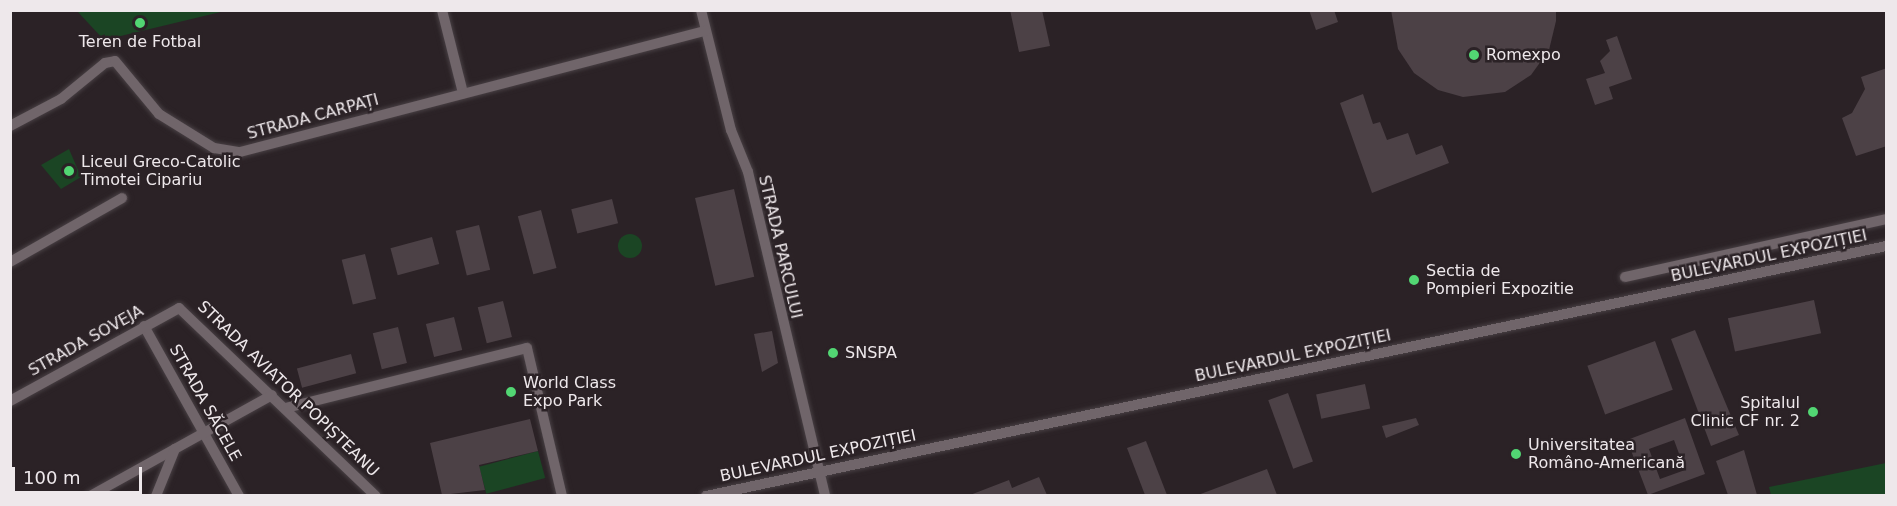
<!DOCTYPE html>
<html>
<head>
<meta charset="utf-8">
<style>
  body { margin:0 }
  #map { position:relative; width:1897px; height:506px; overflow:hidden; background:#2b2226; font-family:"DejaVu Sans",sans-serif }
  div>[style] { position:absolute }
  .green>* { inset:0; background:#1b4524; transform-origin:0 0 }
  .round { border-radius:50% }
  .building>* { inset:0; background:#4c4146; transform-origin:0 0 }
  .roads { filter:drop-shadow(0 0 2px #484044) drop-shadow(0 0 2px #484044) }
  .minor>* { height:10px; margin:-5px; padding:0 5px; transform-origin:5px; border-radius:5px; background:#70656a }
  .dots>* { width:16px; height:16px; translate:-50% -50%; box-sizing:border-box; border:3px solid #2b2226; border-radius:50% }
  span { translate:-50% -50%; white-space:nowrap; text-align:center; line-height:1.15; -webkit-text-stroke:5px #2b2226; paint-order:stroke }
  .poi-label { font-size:16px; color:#eee8eb }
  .left { translate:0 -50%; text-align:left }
  .right { translate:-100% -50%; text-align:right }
  .street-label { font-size:16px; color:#eee8eb }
  .frame { position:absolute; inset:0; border:12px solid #eee8eb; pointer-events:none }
  .scale { position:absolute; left:12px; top:467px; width:130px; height:27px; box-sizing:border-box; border:3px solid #eee8eb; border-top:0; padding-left:8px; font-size:18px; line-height:21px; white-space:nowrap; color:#eee8eb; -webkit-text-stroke:4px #2b2226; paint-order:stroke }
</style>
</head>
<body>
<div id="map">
  <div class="green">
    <div style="clip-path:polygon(229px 10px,104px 40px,77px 11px,77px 10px)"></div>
    <div style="clip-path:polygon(69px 149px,81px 177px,61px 189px,41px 165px)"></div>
    <div class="round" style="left:618px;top:234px;width:24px;height:24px"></div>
    <div style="left:538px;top:451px;width:28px;height:61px;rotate:75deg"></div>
    <div style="clip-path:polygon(1886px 463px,1886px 495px,1771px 495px,1769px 487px)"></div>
  </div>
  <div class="building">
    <div style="clip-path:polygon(1010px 10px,1042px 10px,1050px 46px,1019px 52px)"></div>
    <div style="clip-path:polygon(1309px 10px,1334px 10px,1338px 22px,1316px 30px)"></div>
    <div style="clip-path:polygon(1391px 10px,1556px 10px,1556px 21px,1549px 50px,1531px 75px,1505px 92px,1463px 97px,1438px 90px,1414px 73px,1398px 49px)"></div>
    <div style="clip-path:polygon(1617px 36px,1632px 79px,1609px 87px,1613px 99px,1595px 105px,1586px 79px,1605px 73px,1600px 61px,1610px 51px,1606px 40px)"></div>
    <div style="clip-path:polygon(1887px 68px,1887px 146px,1856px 156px,1842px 118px,1852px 113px,1865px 89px,1861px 77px)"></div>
    <div style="clip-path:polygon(1363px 94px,1373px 124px,1380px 122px,1387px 140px,1408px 133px,1416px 155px,1442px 145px,1449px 163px,1372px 193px,1340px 103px)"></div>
    <div style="left:734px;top:189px;width:90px;height:40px;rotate:77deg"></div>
    <div style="left:612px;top:199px;width:25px;height:42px;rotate:76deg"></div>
    <div style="left:541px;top:210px;width:60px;height:24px;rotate:75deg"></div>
    <div style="left:479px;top:225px;width:46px;height:24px;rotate:76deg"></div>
    <div style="left:432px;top:237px;width:28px;height:43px;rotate:75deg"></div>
    <div style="left:365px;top:254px;width:46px;height:24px;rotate:76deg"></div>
    <div style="left:1814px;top:300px;width:34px;height:88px;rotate:78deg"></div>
    <div style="left:503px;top:301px;width:37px;height:26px;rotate:76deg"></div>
    <div style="left:454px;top:317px;width:34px;height:29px;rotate:76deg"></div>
    <div style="left:398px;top:327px;width:37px;height:26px;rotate:76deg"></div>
    <div style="clip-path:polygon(1695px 330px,1739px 435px,1711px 446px,1671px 339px)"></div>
    <div style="clip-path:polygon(772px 331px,778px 363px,762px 372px,754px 334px)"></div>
    <div style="left:1655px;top:341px;width:52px;height:72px;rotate:70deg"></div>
    <div style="left:351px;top:354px;width:20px;height:56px;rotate:75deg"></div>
    <div style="left:1365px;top:384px;width:25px;height:50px;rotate:78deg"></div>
    <div style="left:1288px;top:393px;width:73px;height:21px;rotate:70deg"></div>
    <div style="clip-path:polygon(1416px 418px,1419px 425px,1386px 438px,1382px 426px)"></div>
    <div style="clip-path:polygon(evenodd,1685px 418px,1705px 474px,1648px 495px,1627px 440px,1685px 418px,1674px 440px,1685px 470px,1660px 479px,1649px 449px,1674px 440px)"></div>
    <div style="clip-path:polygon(530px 419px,538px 451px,479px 465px,485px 490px,442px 495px,430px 443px)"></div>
    <div style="clip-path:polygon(1146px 441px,1167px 495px,1145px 495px,1127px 448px)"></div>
    <div style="clip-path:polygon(1744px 450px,1757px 495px,1728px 495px,1716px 461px)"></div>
    <div style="clip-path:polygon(1267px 469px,1277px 495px,1198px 495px)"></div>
    <div style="clip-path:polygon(1039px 477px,1047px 495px,970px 495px,1009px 480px,1012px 488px)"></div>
  </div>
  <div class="roads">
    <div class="minor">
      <div style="left:442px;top:10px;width:86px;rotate:75.8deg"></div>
      <div style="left:701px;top:10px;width:124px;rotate:76deg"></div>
      <div style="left:731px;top:130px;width:45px;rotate:68deg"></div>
      <div style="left:748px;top:172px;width:333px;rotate:76.6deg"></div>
      <div style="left:10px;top:126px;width:58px;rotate:-27.9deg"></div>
      <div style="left:61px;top:99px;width:57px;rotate:-39.3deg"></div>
      <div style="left:105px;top:63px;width:10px;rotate:-11deg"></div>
      <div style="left:115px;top:61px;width:69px;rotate:50.3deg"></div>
      <div style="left:159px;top:114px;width:65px;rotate:31.7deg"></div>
      <div style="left:214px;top:148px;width:26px;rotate:9deg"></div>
      <div style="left:240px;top:152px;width:481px;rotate:-14.6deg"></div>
      <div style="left:10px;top:262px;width:129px;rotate:-29.7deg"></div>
      <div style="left:1625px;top:277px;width:267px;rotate:-12.5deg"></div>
      <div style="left:144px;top:326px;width:195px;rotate:60.8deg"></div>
      <div style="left:10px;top:401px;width:193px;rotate:-28.8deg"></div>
      <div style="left:179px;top:308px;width:272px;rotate:43.7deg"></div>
      <div style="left:286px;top:408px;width:248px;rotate:-14deg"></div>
      <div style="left:527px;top:348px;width:152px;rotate:76.7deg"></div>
      <div style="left:90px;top:496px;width:208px;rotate:-29deg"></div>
      <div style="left:156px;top:496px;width:51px;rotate:-68deg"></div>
      <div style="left:706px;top:496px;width:1206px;rotate:-11.96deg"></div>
    </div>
  </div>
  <div class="dots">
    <div style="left:140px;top:23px;background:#52d673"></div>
    <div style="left:1474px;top:55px;background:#52d673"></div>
    <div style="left:69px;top:171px;background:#52d673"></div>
    <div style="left:1414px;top:280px;background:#52d673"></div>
    <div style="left:833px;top:353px;background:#52d673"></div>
    <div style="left:511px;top:392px;background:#52d673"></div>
    <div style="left:1813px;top:412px;background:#52d673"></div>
    <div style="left:1516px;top:454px;background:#52d673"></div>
  </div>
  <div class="poi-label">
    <span style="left:140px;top:42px">Teren de Fotbal</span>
    <span class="left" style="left:1486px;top:55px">Romexpo</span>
    <span class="left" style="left:81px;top:171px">Liceul Greco-Catolic<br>Timotei Cipariu</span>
    <span class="left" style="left:1426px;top:280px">Sectia de<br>Pompieri Expozitie</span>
    <span class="left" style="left:845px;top:353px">SNSPA</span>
    <span class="left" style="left:523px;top:392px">World Class<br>Expo Park</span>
    <span class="right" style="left:1800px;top:412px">Spitalul<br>Clinic CF nr. 2</span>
    <span class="left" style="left:1528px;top:454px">Universitatea<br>Româno-Americană</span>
  </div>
  <div class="street-label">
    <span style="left:313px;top:117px;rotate:-15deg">STRADA CARPAȚI</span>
    <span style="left:780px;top:247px;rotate:77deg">STRADA PARCULUI</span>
    <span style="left:1769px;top:256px;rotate:-12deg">BULEVARDUL EXPOZIȚIEI</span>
    <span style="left:86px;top:341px;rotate:-29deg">STRADA SOVEJA</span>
    <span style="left:1293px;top:356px;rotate:-12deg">BULEVARDUL EXPOZIȚIEI</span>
    <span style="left:288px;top:389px;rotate:44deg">STRADA AVIATOR POPIȘTEANU</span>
    <span style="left:205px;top:403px;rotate:61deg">STRADA SĂCELE</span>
    <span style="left:818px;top:456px;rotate:-12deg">BULEVARDUL EXPOZIȚIEI</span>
  </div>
  <div class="frame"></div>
  <div class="scale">100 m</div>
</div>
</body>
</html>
